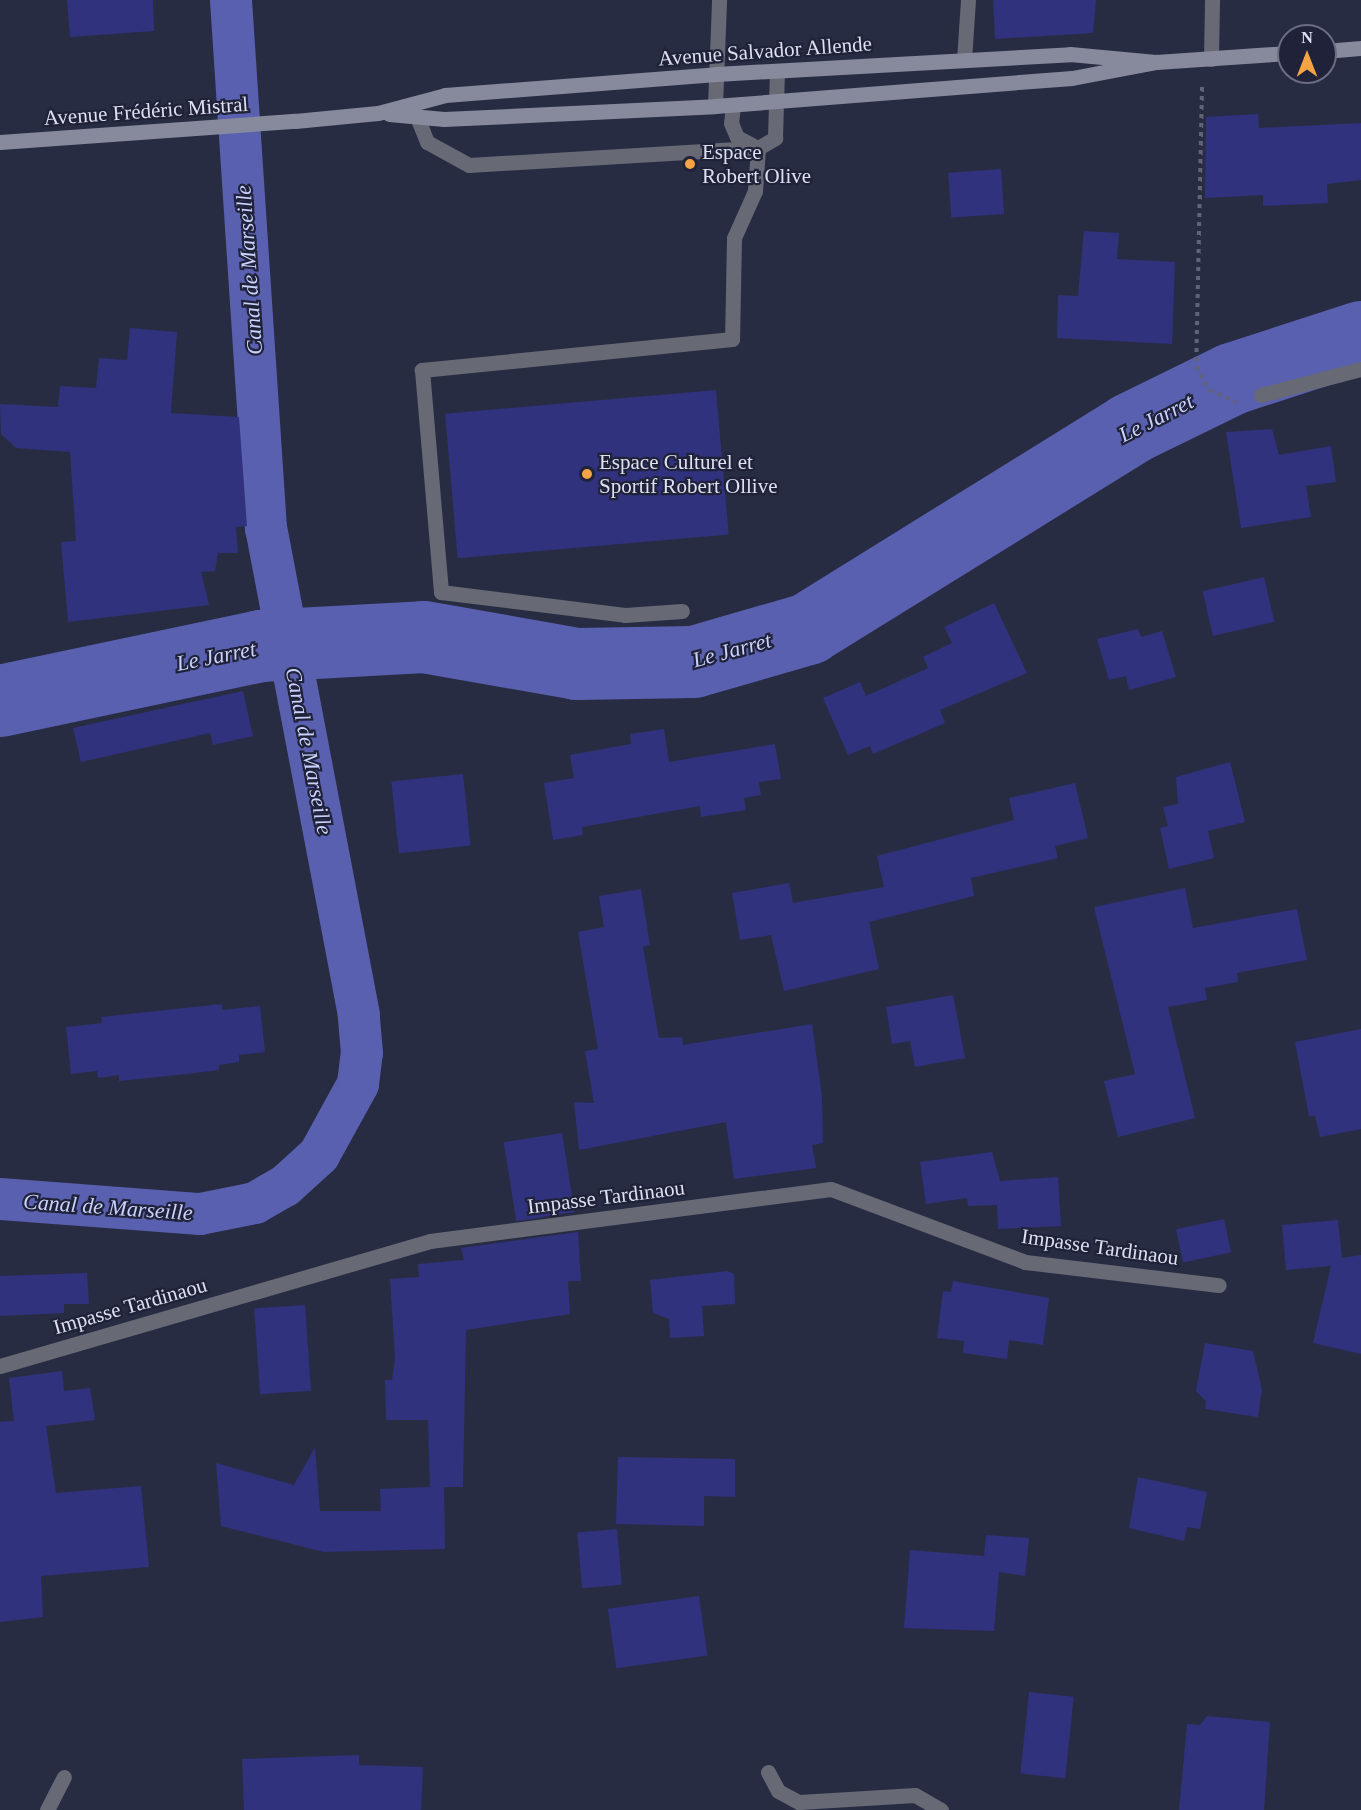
<!DOCTYPE html>
<html>
<head>
<meta charset="utf-8">
<style>
  body { margin:0 }
  #map { position:relative; width:1361px; height:1810px; overflow:hidden; background:#282c43; font-family:Georgia,serif }
  div>[style] { position:absolute }
  .canal>* { height:42px; margin:-21px; padding:0 21px; transform-origin:21px; border-radius:21px; background:#5960b0 }
  .river>* { height:72px; margin:-36px; padding:0 36px; transform-origin:36px; border-radius:36px; background:#5960b0 }
  .building>* { inset:0; background:#30327d; transform-origin:0 0 }
  .path>* { height:4px; margin-top:-2px; transform-origin:0; background:repeating-linear-gradient(90deg,#616479 0 4.5px,transparent 0 9px) }
  .lane>* { height:15px; margin:-7.5px; padding:0 7.5px; transform-origin:7.5px; border-radius:7.5px; background:#676975 }
  .street>* { height:15px; margin:-7.5px; padding:0 7.5px; transform-origin:7.5px; border-radius:7.5px; background:#676975 }
  .secondary>* { height:15px; margin:-7.5px; padding:0 7.5px; transform-origin:7.5px; border-radius:7.5px; background:#878a9d }
  .dots>* { width:16px; height:16px; translate:-50% -50%; box-sizing:border-box; border:3px solid #1f2238; border-radius:50% }
  span { translate:-50% -50%; white-space:nowrap; text-align:center; line-height:1.15; -webkit-text-stroke:4.5px #1f2238; paint-order:stroke }
  .street-label { font-size:21px; color:#dde0f0 }
  .poi-label { font-size:21px; color:#dde0f0 }
  .left { translate:0 -50%; text-align:left }
  .water-label { font-size:22px; color:#c9d1fd; font-style:italic }
  .north { position:absolute; left:1277px; top:24px; width:60px; height:60px; box-sizing:border-box; background:#1f2238; border:2px solid #6b6e82; border-radius:50%; rotate:0deg; font-size:16px; font-weight:700; line-height:24px; text-align:center; color:#dde0f0 }
  .north::after { content:''; display:block; margin:auto; width:21px; height:27px; background:#f4a444; clip-path:polygon(50% 0,100% 100%,50% 72%,0 100%) }
</style>
</head>
<body>
<div id="map">
  <div class="canal">
    <div style="left:0;top:1199px;width:201px;rotate:4.3deg"></div>
    <div style="left:200px;top:1214px;width:56px;rotate:-11.3deg"></div>
    <div style="left:255px;top:1203px;width:34px;rotate:-30deg"></div>
    <div style="left:285px;top:1186px;width:46px;rotate:-42.4deg"></div>
    <div style="left:319px;top:1155px;width:81px;rotate:-61.2deg"></div>
    <div style="left:358px;top:1084px;width:31px;rotate:-83deg"></div>
    <div style="left:362px;top:1053px;width:38px;rotate:-95deg"></div>
    <div style="left:359px;top:1015px;width:495px;rotate:-100.8deg"></div>
    <div style="left:266px;top:529px;width:530px;rotate:-93.79deg"></div>
  </div>
  <div class="river">
    <div style="left:0;top:701px;width:266px;rotate:-11.9deg"></div>
    <div style="left:260px;top:646px;width:164px;rotate:-3.1deg"></div>
    <div style="left:424px;top:637px;width:155px;rotate:10deg"></div>
    <div style="left:577px;top:664px;width:117px;rotate:-1deg"></div>
    <div style="left:694px;top:662px;width:119px;rotate:-16.1deg"></div>
    <div style="left:808px;top:629px;width:379px;rotate:-31.8deg"></div>
    <div style="left:1130px;top:429px;width:114px;rotate:-26.1deg"></div>
    <div style="left:1232px;top:379px;width:136px;rotate:-18deg"></div>
  </div>
  <div class="building">
    <div style="clip-path:polygon(67px 0,153px 0,154px 31px,70px 37px)"></div>
    <div style="clip-path:polygon(993px 0,1096px 0,1093px 33px,995px 39px)"></div>
    <div style="clip-path:polygon(1258px 114px,1259px 128px,1361px 123px,1361px 180px,1327px 184px,1328px 203px,1263px 206px,1263px 195px,1205px 198px,1206px 117px)"></div>
    <div style="left:1001px;top:169px;width:45px;height:53px;rotate:86deg"></div>
    <div style="clip-path:polygon(1084px 231px,1119px 233px,1117px 259px,1175px 262px,1172px 344px,1057px 338px,1058px 295px,1078px 296px)"></div>
    <div style="clip-path:polygon(130px 328px,177px 332px,171px 413px,239px 417px,247px 526px,236px 527px,238px 553px,218px 553px,215px 571px,201px 572px,209px 605px,68px 622px,61px 542px,76px 541px,70px 452px,16px 448px,1px 434px,0 404px,58px 407px,60px 386px,96px 388px,99px 358px,127px 360px)"></div>
    <div style="left:716px;top:390px;width:145px;height:272px;rotate:85deg"></div>
    <div style="clip-path:polygon(1272px 429px,1279px 455px,1331px 446px,1336px 482px,1306px 486px,1311px 517px,1241px 528px,1226px 432px)"></div>
    <div style="left:1264px;top:577px;width:46px;height:63px;rotate:77deg"></div>
    <div style="clip-path:polygon(994px 603px,1027px 673px,940px 710px,945px 723px,873px 754px,870px 746px,848px 755px,823px 698px,860px 682px,866px 696px,928px 668px,923px 657px,952px 643px,944px 627px)"></div>
    <div style="clip-path:polygon(1138px 629px,1141px 637px,1162px 631px,1176px 677px,1129px 690px,1126px 676px,1109px 680px,1097px 639px)"></div>
    <div style="clip-path:polygon(243px 691px,253px 736px,213px 745px,210px 733px,81px 762px,73px 728px)"></div>
    <div style="clip-path:polygon(664px 729px,669px 762px,775px 744px,781px 779px,759px 782px,761px 795px,744px 798px,746px 810px,701px 817px,700px 806px,582px 827px,583px 835px,553px 840px,544px 783px,574px 778px,570px 755px,631px 744px,630px 734px)"></div>
    <div style="clip-path:polygon(1230px 762px,1245px 822px,1208px 831px,1214px 858px,1169px 869px,1160px 828px,1168px 826px,1163px 807px,1178px 804px,1176px 777px)"></div>
    <div style="left:463px;top:774px;width:72px;height:72px;rotate:84deg"></div>
    <div style="clip-path:polygon(1075px 783px,1088px 838px,1055px 846px,1058px 858px,971px 878px,974px 896px,869px 922px,879px 969px,784px 991px,771px 935px,740px 940px,732px 893px,789px 883px,793px 903px,884px 887px,877px 856px,1014px 820px,1009px 798px)"></div>
    <div style="clip-path:polygon(1185px 888px,1193px 928px,1297px 909px,1307px 960px,1237px 973px,1238px 982px,1205px 988px,1207px 1000px,1168px 1007px,1195px 1118px,1118px 1137px,1104px 1081px,1135px 1074px,1094px 907px)"></div>
    <div style="clip-path:polygon(641px 889px,650px 945px,643px 947px,659px 1038px,682px 1037px,683px 1045px,812px 1024px,822px 1096px,823px 1143px,812px 1145px,816px 1168px,734px 1179px,726px 1122px,579px 1150px,574px 1102px,594px 1103px,585px 1051px,598px 1049px,578px 932px,604px 927px,599px 896px)"></div>
    <div style="clip-path:polygon(953px 995px,965px 1058px,915px 1067px,910px 1041px,892px 1044px,886px 1007px)"></div>
    <div style="clip-path:polygon(222px 1004px,222px 1010px,260px 1006px,265px 1052px,239px 1055px,239px 1062px,219px 1065px,219px 1070px,187px 1074px,119px 1081px,119px 1075px,98px 1078px,97px 1071px,71px 1074px,66px 1027px,102px 1023px,101px 1017px)"></div>
    <div style="clip-path:polygon(1361px 1029px,1361px 1129px,1320px 1137px,1315px 1116px,1309px 1116px,1295px 1042px)"></div>
    <div style="left:562px;top:1133px;width:80px;height:59px;rotate:81deg"></div>
    <div style="clip-path:polygon(992px 1152px,1000px 1181px,1058px 1177px,1061px 1226px,998px 1229px,997px 1205px,968px 1206px,967px 1198px,926px 1204px,920px 1162px)"></div>
    <div style="left:1224px;top:1219px;width:34px;height:49px;rotate:78deg"></div>
    <div style="clip-path:polygon(1338px 1220px,1342px 1258px,1361px 1255px,1361px 1354px,1313px 1343px,1331px 1266px,1286px 1270px,1282px 1225px)"></div>
    <div style="clip-path:polygon(578px 1232px,581px 1281px,568px 1281px,570px 1314px,466px 1330px,463px 1487px,444px 1487px,445px 1549px,324px 1552px,221px 1526px,216px 1463px,294px 1485px,315px 1447px,320px 1511px,381px 1511px,380px 1489px,430px 1487px,428px 1420px,386px 1420px,385px 1380px,392px 1380px,395px 1359px,390px 1279px,419px 1277px,418px 1264px,464px 1260px,461px 1248px)"></div>
    <div style="clip-path:polygon(727px 1271px,734px 1274px,735px 1304px,702px 1306px,704px 1336px,670px 1338px,669px 1319px,653px 1313px,650px 1280px)"></div>
    <div style="clip-path:polygon(87px 1273px,89px 1304px,64px 1304px,64px 1313px,0 1316px,0 1276px)"></div>
    <div style="clip-path:polygon(953px 1281px,1049px 1298px,1043px 1345px,1009px 1340px,1007px 1359px,963px 1353px,964px 1341px,937px 1338px,943px 1291px,951px 1292px)"></div>
    <div style="left:305px;top:1305px;width:86px;height:51px;rotate:86deg"></div>
    <div style="clip-path:polygon(1205px 1343px,1253px 1351px,1262px 1390px,1258px 1417px,1205px 1409px,1206px 1401px,1196px 1391px)"></div>
    <div style="clip-path:polygon(62px 1371px,64px 1391px,90px 1388px,95px 1420px,46px 1426px,56px 1493px,141px 1486px,149px 1567px,41px 1576px,43px 1617px,0 1622px,0 1422px,14px 1421px,9px 1378px)"></div>
    <div style="clip-path:polygon(618px 1457px,735px 1459px,735px 1497px,704px 1496px,704px 1526px,616px 1524px)"></div>
    <div style="clip-path:polygon(1138px 1477px,1207px 1492px,1200px 1529px,1187px 1527px,1184px 1541px,1129px 1528px)"></div>
    <div style="left:617px;top:1529px;width:56px;height:40px;rotate:85deg"></div>
    <div style="clip-path:polygon(986px 1535px,1029px 1538px,1025px 1576px,999px 1572px,994px 1631px,904px 1628px,910px 1550px,984px 1556px)"></div>
    <div style="left:699px;top:1596px;width:60px;height:92px;rotate:82deg"></div>
    <div style="left:1029px;top:1692px;width:45px;height:82px;rotate:6deg"></div>
    <div style="clip-path:polygon(1207px 1716px,1270px 1722px,1264px 1810px,1179px 1810px,1187px 1724px,1200px 1725px)"></div>
    <div style="clip-path:polygon(359px 1755px,359px 1765px,423px 1767px,421px 1810px,244px 1810px,242px 1759px)"></div>
  </div>
  <div class="path">
    <div style="left:1202px;top:87px;width:279px;rotate:91.2deg"></div>
    <div style="left:1196px;top:366px;width:27px;rotate:62deg"></div>
    <div style="left:1209px;top:390px;width:30px;rotate:24deg"></div>
  </div>
  <div class="lane">
    <div style="left:733px;top:105px;width:18px;rotate:96deg"></div>
    <div style="left:731px;top:123px;width:15px;rotate:67deg"></div>
    <div style="left:737px;top:137px;width:24px;rotate:28deg"></div>
    <div style="left:758px;top:148px;width:20px;rotate:-30deg"></div>
    <div style="left:775px;top:138px;width:67px;rotate:-88.3deg"></div>
    <div style="left:417px;top:117px;width:27px;rotate:68deg"></div>
    <div style="left:427px;top:142px;width:48px;rotate:28.7deg"></div>
    <div style="left:469px;top:165px;width:289px;rotate:-3.4deg"></div>
    <div style="left:758px;top:148px;width:43px;rotate:94deg"></div>
    <div style="left:755px;top:191px;width:51px;rotate:114.1deg"></div>
    <div style="left:734px;top:238px;width:101px;rotate:91.1deg"></div>
    <div style="left:732px;top:339px;width:312px;rotate:174.3deg"></div>
    <div style="left:422px;top:370px;width:223px;rotate:85.1deg"></div>
    <div style="left:441px;top:592px;width:185px;rotate:7.1deg"></div>
    <div style="left:625px;top:615px;width:57px;rotate:-4deg"></div>
    <div style="left:1261px;top:395px;width:103px;rotate:-14.6deg"></div>
    <div style="left:768px;top:1772px;width:21px;rotate:62deg"></div>
    <div style="left:778px;top:1791px;width:24px;rotate:28deg"></div>
    <div style="left:799px;top:1802px;width:116px;rotate:-3.5deg"></div>
    <div style="left:915px;top:1795px;width:30px;rotate:30deg"></div>
    <div style="left:47px;top:1810px;width:37px;rotate:-63deg"></div>
  </div>
  <div class="street">
    <div style="left:1211px;top:59px;width:59px;rotate:-89deg"></div>
    <div style="left:964px;top:60px;width:60px;rotate:-86.2deg"></div>
    <div style="left:715px;top:106px;width:106px;rotate:-87.8deg"></div>
    <div style="left:0;top:1366px;width:448px;rotate:-16.2deg"></div>
    <div style="left:430px;top:1241px;width:404px;rotate:-7.4deg"></div>
    <div style="left:831px;top:1189px;width:207px;rotate:20.6deg"></div>
    <div style="left:1025px;top:1262px;width:195px;rotate:6.8deg"></div>
  </div>
  <div class="secondary">
    <div style="left:1325px;top:51px;width:36px;rotate:-5deg"></div>
    <div style="left:389px;top:114px;width:55px;rotate:5.2deg"></div>
    <div style="left:444px;top:119px;width:271px;rotate:-2.7deg"></div>
    <div style="left:715px;top:106px;width:358px;rotate:-4.5deg"></div>
    <div style="left:1072px;top:78px;width:86px;rotate:-10.8deg"></div>
    <div style="left:1156px;top:62px;width:133px;rotate:-3.9deg"></div>
    <div style="left:0;top:142px;width:296px;rotate:-4.1deg"></div>
    <div style="left:295px;top:121px;width:83px;rotate:-5.5deg"></div>
    <div style="left:378px;top:113px;width:69px;rotate:-15deg"></div>
    <div style="left:445px;top:95px;width:272px;rotate:-4.4deg"></div>
    <div style="left:716px;top:74px;width:355px;rotate:-3.2deg"></div>
    <div style="left:1070px;top:54px;width:86px;rotate:5.3deg"></div>
  </div>
  <div class="dots">
    <div style="left:690px;top:164px;background:#f4a444"></div>
    <div style="left:587px;top:474px;background:#f4a444"></div>
  </div>
  <div class="street-label">
    <span style="left:765px;top:51px;rotate:-4deg">Avenue Salvador Allende</span>
    <span style="left:146px;top:111px;rotate:-4deg">Avenue Frédéric Mistral</span>
    <span style="left:606px;top:1197px;rotate:-7deg">Impasse Tardinaou</span>
    <span style="left:1100px;top:1247px;rotate:8deg">Impasse Tardinaou</span>
    <span style="left:130px;top:1306px;rotate:-16deg">Impasse Tardinaou</span>
  </div>
  <div class="poi-label">
    <span class="left" style="left:702px;top:164px">Espace<br>Robert Olive</span>
    <span class="left" style="left:599px;top:474px">Espace Culturel et<br>Sportif Robert Ollive</span>
  </div>
  <div class="water-label">
    <span style="left:249px;top:270px;rotate:-94deg">Canal de Marseille</span>
    <span style="left:1156px;top:418px;rotate:-27deg">Le Jarret</span>
    <span style="left:732px;top:650px;rotate:-15deg">Le Jarret</span>
    <span style="left:216px;top:656px;rotate:-11deg">Le Jarret</span>
    <span style="left:309px;top:751px;rotate:79deg">Canal de Marseille</span>
    <span style="left:108px;top:1207px;rotate:4deg">Canal de Marseille</span>
  </div>
  <div class="north">N</div>
</div>
</body>
</html>
